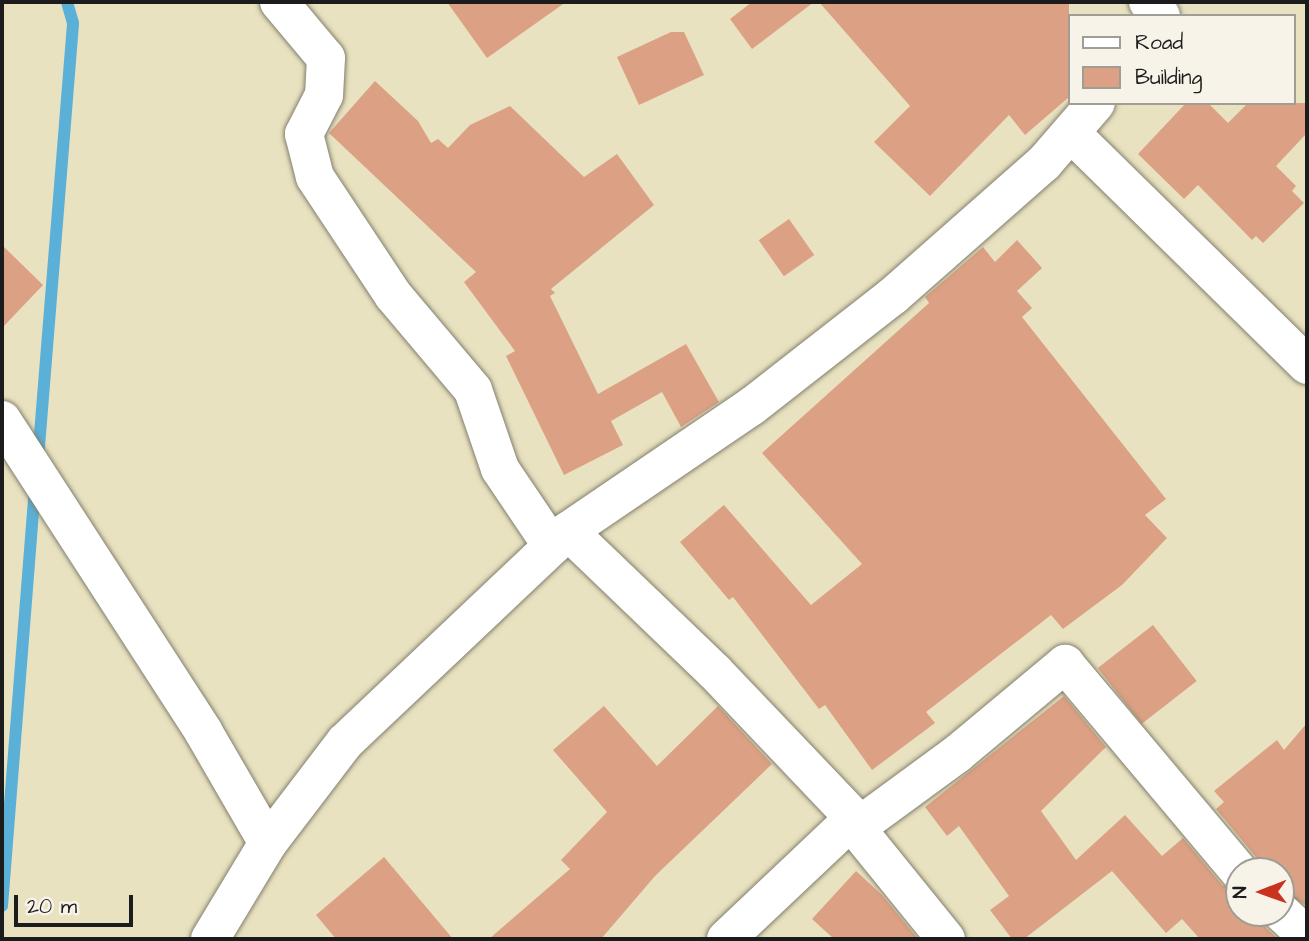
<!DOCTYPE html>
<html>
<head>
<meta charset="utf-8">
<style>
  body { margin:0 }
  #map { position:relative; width:1309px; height:941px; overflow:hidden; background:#e8e2c0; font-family:"Architects Daughter",sans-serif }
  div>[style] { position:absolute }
  .stream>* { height:12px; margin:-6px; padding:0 6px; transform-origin:6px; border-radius:6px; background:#5ab0d6 }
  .building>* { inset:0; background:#dca184; transform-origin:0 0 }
  .roads { filter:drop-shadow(0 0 2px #827f6e) drop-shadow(0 0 2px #827f6e) }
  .street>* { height:38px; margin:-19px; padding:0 19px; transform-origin:19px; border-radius:19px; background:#fff }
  span { translate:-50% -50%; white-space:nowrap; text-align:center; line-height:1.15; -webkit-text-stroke:6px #f7f3e8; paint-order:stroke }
  .frame { position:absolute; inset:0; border:4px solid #1c1c1c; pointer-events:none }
  .legend { position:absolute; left:1068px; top:14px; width:228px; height:91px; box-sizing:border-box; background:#f7f3e8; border:2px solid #9f9d96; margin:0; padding:9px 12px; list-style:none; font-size:21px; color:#1c1c1c }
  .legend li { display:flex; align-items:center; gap:14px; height:35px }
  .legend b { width:35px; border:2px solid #9f9d96 }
  .north { position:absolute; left:1225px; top:857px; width:70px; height:70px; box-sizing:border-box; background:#f7f3e8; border:2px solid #9f9d96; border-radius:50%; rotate:269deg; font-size:19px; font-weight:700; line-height:28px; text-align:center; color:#1c1c1c }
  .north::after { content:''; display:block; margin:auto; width:24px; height:32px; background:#c8321e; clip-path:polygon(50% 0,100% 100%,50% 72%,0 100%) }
  .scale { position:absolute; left:14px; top:895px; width:119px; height:32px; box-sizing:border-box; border:4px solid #1c1c1c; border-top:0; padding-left:9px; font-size:21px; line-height:24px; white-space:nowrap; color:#1c1c1c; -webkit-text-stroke:5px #f7f3e8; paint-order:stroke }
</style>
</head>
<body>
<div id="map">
  <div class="stream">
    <div style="left:38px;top:459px;width:437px;rotate:-85.4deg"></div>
    <div style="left:73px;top:23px;width:22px;rotate:-106deg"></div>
    <div style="left:2px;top:906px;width:416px;rotate:-85.5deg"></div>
  </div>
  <div class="building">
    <div style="clip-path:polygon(447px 2px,566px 2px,487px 58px)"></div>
    <div style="clip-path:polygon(752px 2px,814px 2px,752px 49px,730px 19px)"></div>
    <div style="clip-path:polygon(819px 2px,1069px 2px,1069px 97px,1025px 135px,1009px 115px,930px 196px,874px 142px,910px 106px)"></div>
    <div style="clip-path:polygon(671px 32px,684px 32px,704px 75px,639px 105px,617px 57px)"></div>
    <div style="clip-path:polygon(375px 81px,418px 121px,431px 143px,438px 139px,448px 148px,470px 125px,510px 106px,584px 177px,617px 154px,654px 205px,551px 289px,555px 293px,550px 296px,598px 394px,686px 344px,719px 402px,681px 427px,662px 392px,611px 421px,623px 445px,564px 475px,506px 356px,515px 351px,464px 282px,476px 272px,329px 133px)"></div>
    <div style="clip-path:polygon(1186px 103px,1208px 103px,1228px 123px,1248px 103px,1307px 103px,1307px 133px,1276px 166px,1296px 186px,1292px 191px,1304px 203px,1263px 243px,1256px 236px,1252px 240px,1198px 185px,1184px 199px,1138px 154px)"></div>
    <div style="left:789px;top:219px;width:44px;height:37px;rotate:55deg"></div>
    <div style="clip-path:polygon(1017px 240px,1042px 268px,1017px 291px,1032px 308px,1022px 317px,1166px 499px,1145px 515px,1167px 538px,1122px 585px,1063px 629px,1051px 615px,926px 712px,935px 723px,872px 770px,825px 705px,819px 709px,733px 597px,729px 600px,680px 542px,724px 505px,811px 605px,862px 564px,762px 453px,929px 303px,925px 297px,983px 247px,995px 262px)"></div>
    <div style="clip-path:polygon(2px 245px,43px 285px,2px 328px)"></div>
    <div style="left:1153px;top:625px;width:71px;height:70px;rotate:52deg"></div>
    <div style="clip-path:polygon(1064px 696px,1106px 747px,1041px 811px,1076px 860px,1125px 815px,1162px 856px,1183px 838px,1222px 885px,1239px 892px,1239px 913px,1260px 913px,1266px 928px,1278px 939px,1200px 939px,1182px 919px,1166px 933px,1112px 871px,1024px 939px,1012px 939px,990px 910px,1009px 896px,959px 826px,947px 836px,925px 807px)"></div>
    <div style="clip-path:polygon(604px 706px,657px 766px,718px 706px,772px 764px,655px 876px,601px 939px,489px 939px,570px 869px,561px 860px,607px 812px,553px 750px)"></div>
    <div style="clip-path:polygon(1307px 723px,1307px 906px,1281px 891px,1281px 871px,1260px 871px,1256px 857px,1216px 809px,1224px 802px,1214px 791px,1277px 740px,1284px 750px)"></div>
    <div style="clip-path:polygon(384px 857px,453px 939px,336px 939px,316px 915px)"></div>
    <div style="clip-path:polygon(856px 871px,882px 895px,918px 939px,834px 939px,812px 919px)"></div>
  </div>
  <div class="roads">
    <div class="street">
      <div style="left:279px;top:2px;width:73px;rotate:50deg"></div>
      <div style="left:326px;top:58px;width:37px;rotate:93deg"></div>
      <div style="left:324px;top:95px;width:44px;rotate:117.1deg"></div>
      <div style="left:304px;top:134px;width:44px;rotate:75.7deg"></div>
      <div style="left:315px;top:177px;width:141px;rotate:56.5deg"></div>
      <div style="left:393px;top:295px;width:124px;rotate:49.9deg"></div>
      <div style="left:473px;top:390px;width:83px;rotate:71.1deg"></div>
      <div style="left:500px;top:469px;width:93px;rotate:56deg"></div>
      <div style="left:1148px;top:2px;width:19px;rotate:47deg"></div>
      <div style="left:1071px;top:133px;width:331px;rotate:44.5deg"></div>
      <div style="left:2px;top:420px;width:370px;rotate:57.1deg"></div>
      <div style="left:203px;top:731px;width:129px;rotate:59.9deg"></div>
      <div style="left:568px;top:531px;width:222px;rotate:-34.2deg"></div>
      <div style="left:752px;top:406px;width:179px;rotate:-38deg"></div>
      <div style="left:893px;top:296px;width:201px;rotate:-41.4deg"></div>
      <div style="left:1044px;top:163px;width:79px;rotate:-49.1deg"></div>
      <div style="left:856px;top:828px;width:125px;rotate:-36.2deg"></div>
      <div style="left:957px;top:754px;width:141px;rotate:-39.8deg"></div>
      <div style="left:1065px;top:664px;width:270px;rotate:50deg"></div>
      <div style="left:1281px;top:912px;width:35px;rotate:43deg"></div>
      <div style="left:210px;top:939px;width:112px;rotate:-58.9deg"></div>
      <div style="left:268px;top:843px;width:127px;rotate:-52.7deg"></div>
      <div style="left:345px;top:742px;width:307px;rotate:-43.4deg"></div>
      <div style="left:568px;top:531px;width:204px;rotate:43.8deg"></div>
      <div style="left:715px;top:672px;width:202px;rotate:46.4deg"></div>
      <div style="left:854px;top:818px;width:10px;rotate:79deg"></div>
      <div style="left:856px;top:828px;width:143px;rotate:51deg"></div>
      <div style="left:726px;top:939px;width:176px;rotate:-43.4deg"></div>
    </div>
  </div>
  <div class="frame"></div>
  <ul class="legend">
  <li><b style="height:9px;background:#fff"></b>Road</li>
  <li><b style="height:19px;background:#dca184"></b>Building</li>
  </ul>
  <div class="north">N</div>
  <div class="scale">20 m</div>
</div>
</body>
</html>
